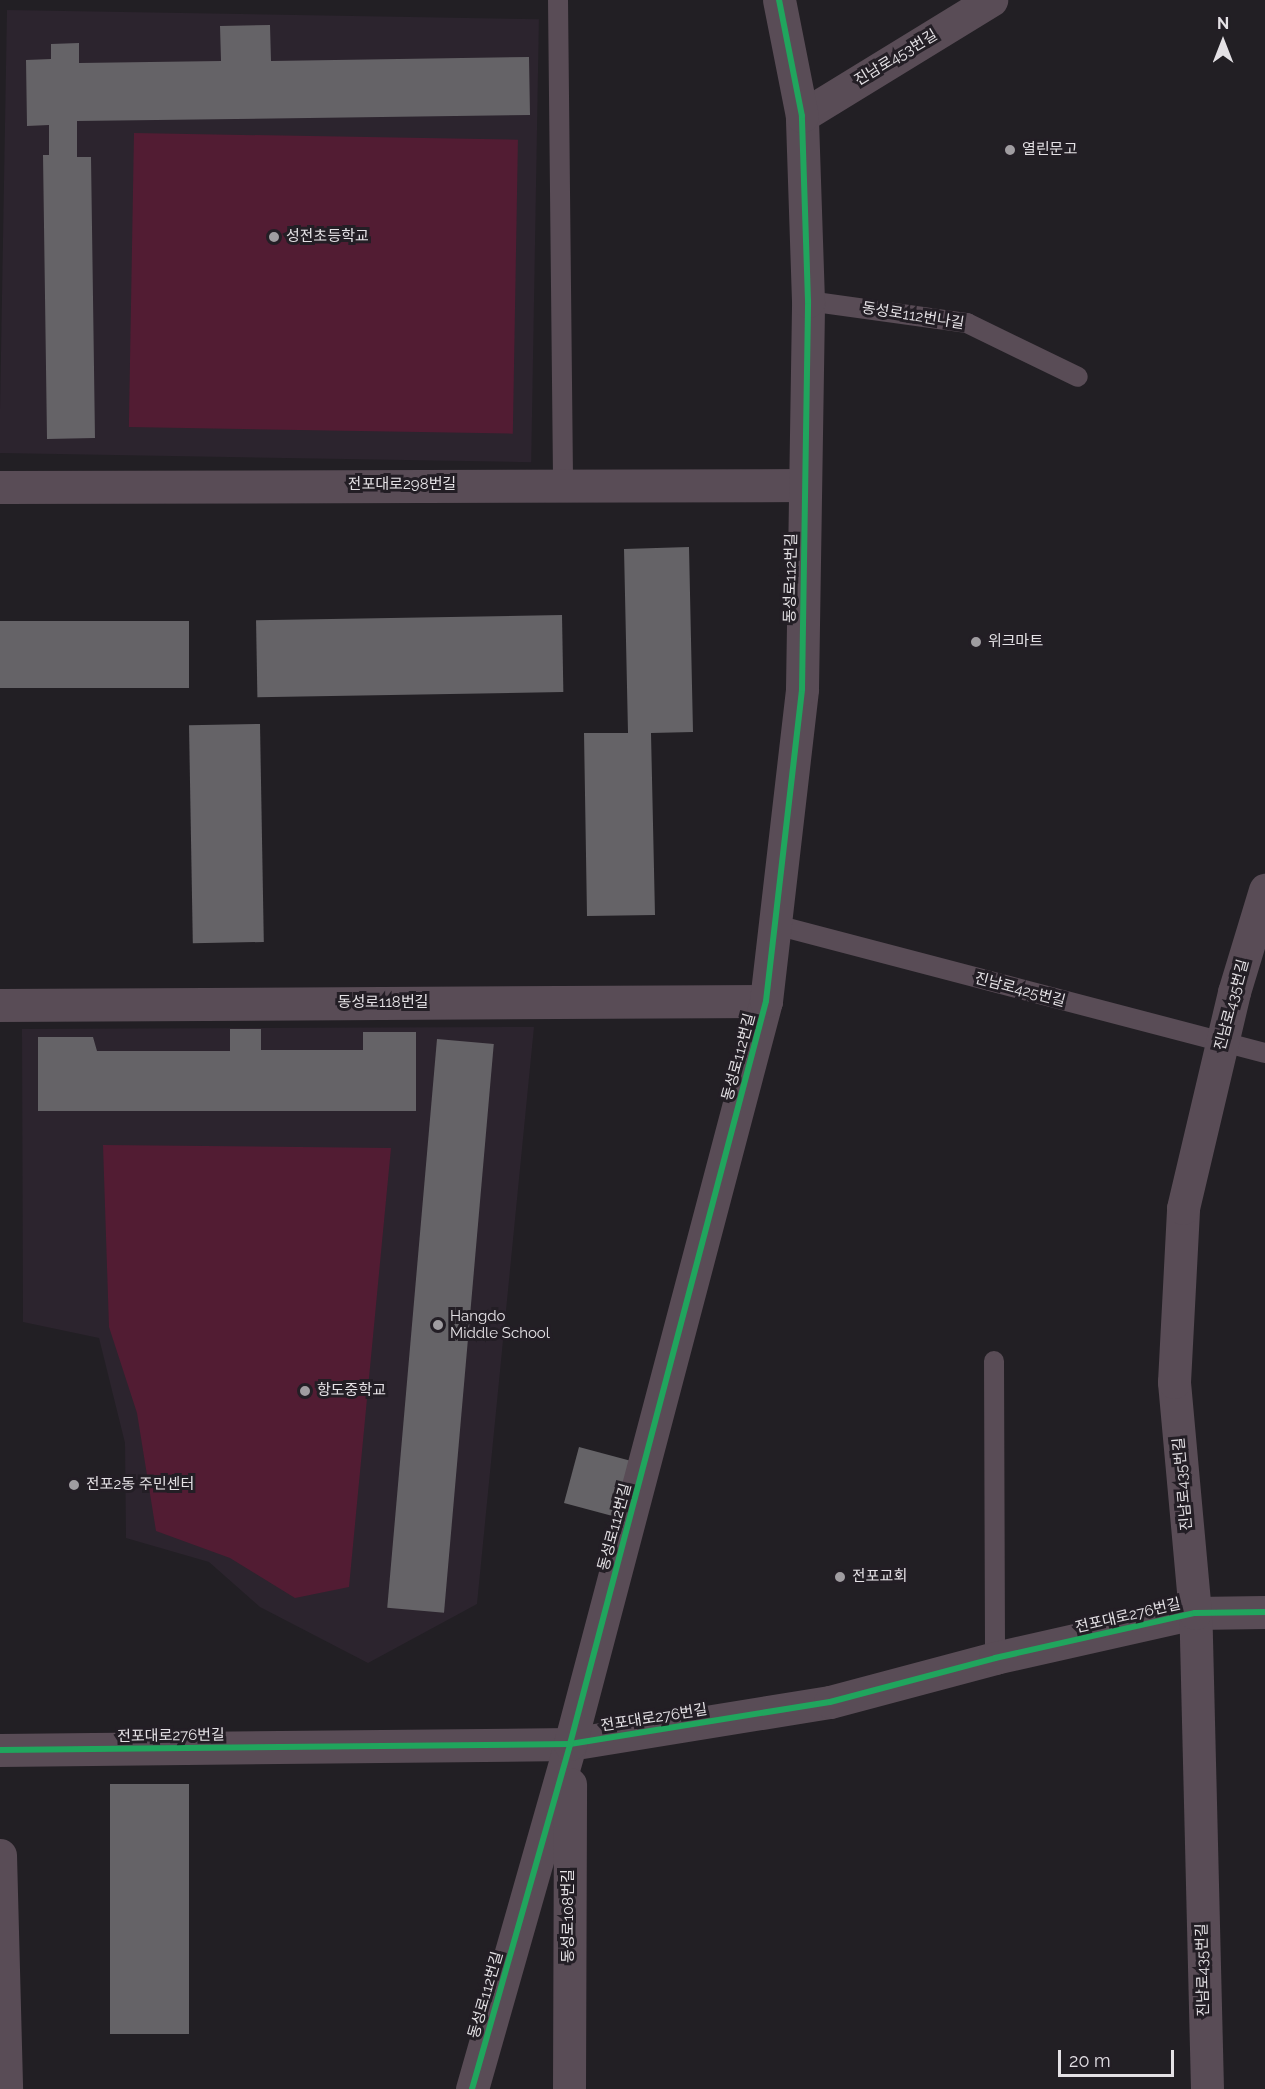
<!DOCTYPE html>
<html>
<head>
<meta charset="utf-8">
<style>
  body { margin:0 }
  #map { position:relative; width:1265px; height:2089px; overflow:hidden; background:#221f24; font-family:Raleway,"Noto Sans KR",sans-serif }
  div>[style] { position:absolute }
  .built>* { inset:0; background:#2c242e; transform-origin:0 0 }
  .green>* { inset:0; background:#521c33; transform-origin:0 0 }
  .building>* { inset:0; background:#656367; transform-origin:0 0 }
  .service>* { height:20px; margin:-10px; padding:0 10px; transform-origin:10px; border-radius:10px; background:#594c56 }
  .minor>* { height:33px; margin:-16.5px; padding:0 16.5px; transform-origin:16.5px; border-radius:16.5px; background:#594c56 }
  .cycleway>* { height:6px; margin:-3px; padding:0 3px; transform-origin:3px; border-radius:3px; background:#20a55d }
  .dots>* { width:16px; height:16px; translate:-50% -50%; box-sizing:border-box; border:3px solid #231e25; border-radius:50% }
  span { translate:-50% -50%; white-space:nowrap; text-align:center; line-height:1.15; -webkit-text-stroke:6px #231e25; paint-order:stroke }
  .street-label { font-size:15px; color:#e4e1e5 }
  .poi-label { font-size:15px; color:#e4e1e5 }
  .left { translate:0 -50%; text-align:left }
  .north { position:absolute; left:1193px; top:12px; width:60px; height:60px; -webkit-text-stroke:4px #231e25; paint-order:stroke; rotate:0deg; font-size:16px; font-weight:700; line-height:24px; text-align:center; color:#e4e1e5 }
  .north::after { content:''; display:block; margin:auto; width:21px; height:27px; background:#e4e1e5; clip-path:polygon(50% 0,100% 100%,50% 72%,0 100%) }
  .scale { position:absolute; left:1058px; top:2050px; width:116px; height:27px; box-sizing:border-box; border:3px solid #e4e1e5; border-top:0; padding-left:8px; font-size:18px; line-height:21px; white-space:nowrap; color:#e4e1e5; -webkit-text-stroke:4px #231e25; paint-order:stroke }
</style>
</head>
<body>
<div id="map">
  <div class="built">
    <div style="left:7px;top:10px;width:532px;height:443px;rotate:1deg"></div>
    <div style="clip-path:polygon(534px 1027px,477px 1604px,368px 1663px,260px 1607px,209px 1562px,126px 1538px,125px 1443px,99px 1338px,23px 1322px,22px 1029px)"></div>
  </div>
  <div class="green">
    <div style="left:134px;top:133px;width:384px;height:294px;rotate:1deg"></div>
    <div style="clip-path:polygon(103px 1145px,391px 1148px,349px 1587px,295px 1598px,230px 1558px,156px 1531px,137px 1413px,109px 1327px)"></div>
  </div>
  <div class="building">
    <div style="clip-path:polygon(270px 25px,271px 61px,529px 57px,530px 115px,77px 121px,77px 157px,91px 157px,95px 438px,47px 439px,43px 155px,49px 155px,49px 125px,27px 126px,26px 60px,51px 59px,51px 44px,79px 43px,79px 63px,221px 61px,220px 26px)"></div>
    <div style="clip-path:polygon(689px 547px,693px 732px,651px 733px,655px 915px,587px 916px,584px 733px,628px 733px,624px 549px)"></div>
    <div style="left:562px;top:615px;width:77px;height:306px;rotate:89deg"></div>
    <div style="left:0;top:621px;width:189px;height:67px"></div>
    <div style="left:260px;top:724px;width:218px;height:71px;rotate:89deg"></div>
    <div style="clip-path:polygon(230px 1029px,261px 1029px,261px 1050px,363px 1050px,363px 1032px,416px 1032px,416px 1111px,38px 1111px,38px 1037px,93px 1037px,97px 1051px,230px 1051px)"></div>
    <div style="left:437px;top:1039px;width:57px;height:571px;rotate:5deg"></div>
    <div style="left:579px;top:1447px;width:58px;height:58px;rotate:15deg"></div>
    <div style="left:189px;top:1784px;width:250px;height:79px;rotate:90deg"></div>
  </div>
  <div class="service">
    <div style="left:558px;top:0;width:485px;rotate:89.4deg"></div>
    <div style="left:808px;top:301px;width:161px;rotate:7.9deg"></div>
    <div style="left:967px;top:323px;width:123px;rotate:25.9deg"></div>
    <div style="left:776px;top:925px;width:505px;rotate:14.67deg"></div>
    <div style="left:994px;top:1361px;width:297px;rotate:89.8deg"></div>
  </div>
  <div class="minor">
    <div style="left:802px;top:116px;width:222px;rotate:-31.5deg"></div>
    <div style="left:0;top:487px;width:805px;rotate:-0.14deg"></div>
    <div style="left:0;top:1005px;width:766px;rotate:-0.3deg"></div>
    <div style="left:0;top:1750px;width:570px;rotate:-0.6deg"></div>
    <div style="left:570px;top:1744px;width:263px;rotate:-9.2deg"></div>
    <div style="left:830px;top:1702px;width:171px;rotate:-14.9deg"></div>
    <div style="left:995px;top:1658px;width:205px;rotate:-12.7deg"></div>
    <div style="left:1195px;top:1613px;width:70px;rotate:-0.8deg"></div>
    <div style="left:0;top:1855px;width:234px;rotate:88.5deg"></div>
    <div style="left:472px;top:2089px;width:359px;rotate:-74.1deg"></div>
    <div style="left:570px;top:1744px;width:768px;rotate:-75.22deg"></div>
    <div style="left:766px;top:1001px;width:314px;rotate:-83.4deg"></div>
    <div style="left:802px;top:689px;width:388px;rotate:-89.1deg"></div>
    <div style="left:808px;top:301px;width:185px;rotate:-91.9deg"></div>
    <div style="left:802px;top:116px;width:118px;rotate:-101.2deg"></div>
    <div style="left:569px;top:2089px;width:305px;rotate:-89.8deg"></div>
    <div style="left:1207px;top:2089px;width:476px;rotate:-91.4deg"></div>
    <div style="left:1195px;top:1613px;width:232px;rotate:-95.2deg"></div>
    <div style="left:1174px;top:1382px;width:174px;rotate:-87deg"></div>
    <div style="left:1183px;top:1208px;width:222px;rotate:-76.7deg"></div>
    <div style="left:1234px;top:992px;width:107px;rotate:-73.1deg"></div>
  </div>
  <div class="cycleway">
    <div style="left:0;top:1750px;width:570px;rotate:-0.6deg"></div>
    <div style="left:570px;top:1744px;width:263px;rotate:-9.2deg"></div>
    <div style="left:830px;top:1702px;width:171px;rotate:-14.9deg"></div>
    <div style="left:995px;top:1658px;width:205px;rotate:-12.7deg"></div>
    <div style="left:1195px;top:1613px;width:70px;rotate:-0.8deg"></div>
    <div style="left:472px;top:2089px;width:359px;rotate:-74.1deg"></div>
    <div style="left:570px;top:1744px;width:768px;rotate:-75.22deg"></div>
    <div style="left:766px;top:1001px;width:314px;rotate:-83.4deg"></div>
    <div style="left:802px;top:689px;width:388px;rotate:-89.1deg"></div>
    <div style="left:808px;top:301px;width:185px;rotate:-91.9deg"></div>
    <div style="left:802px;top:116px;width:118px;rotate:-101.2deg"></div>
  </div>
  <div class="dots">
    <div style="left:1010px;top:150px;background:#a09da1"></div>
    <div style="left:274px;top:237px;background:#a09da1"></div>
    <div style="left:976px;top:642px;background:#a09da1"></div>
    <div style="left:438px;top:1325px;background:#a09da1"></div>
    <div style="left:305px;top:1391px;background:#a09da1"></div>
    <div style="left:74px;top:1485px;background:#a09da1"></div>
    <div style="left:840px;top:1577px;background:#a09da1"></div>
  </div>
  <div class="street-label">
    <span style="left:896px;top:58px;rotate:-31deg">진남로453번길</span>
    <span style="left:913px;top:316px;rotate:9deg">동성로112번나길</span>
    <span style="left:402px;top:485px">전포대로298번길</span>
    <span style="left:791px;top:578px;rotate:-89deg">동성로112번길</span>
    <span style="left:1020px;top:990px;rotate:15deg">진남로425번길</span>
    <span style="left:383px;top:1003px">동성로118번길</span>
    <span style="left:1232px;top:1005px;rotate:-75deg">진남로435번길</span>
    <span style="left:739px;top:1057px;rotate:-75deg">동성로112번길</span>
    <span style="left:1183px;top:1484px;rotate:-95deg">진남로435번길</span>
    <span style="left:615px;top:1527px;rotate:-75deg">동성로112번길</span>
    <span style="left:1128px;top:1616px;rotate:-13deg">전포대로276번길</span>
    <span style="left:654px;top:1718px;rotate:-9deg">전포대로276번길</span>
    <span style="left:171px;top:1736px;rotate:-1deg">전포대로276번길</span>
    <span style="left:569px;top:1916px;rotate:-90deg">동성로108번길</span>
    <span style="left:1203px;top:1970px;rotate:-91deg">진남로435번길</span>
    <span style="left:486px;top:1995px;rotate:-74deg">동성로112번길</span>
  </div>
  <div class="poi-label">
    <span class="left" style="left:1022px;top:150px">열린문고</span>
    <span class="left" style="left:286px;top:237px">성전초등학교</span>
    <span class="left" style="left:988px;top:642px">위크마트</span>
    <span class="left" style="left:450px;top:1325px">Hangdo<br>Middle School</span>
    <span class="left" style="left:317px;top:1391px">항도중학교</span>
    <span class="left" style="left:86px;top:1485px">전포2동 주민센터</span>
    <span class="left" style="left:852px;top:1577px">전포교회</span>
  </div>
  <div class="north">N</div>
  <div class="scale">20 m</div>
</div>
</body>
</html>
